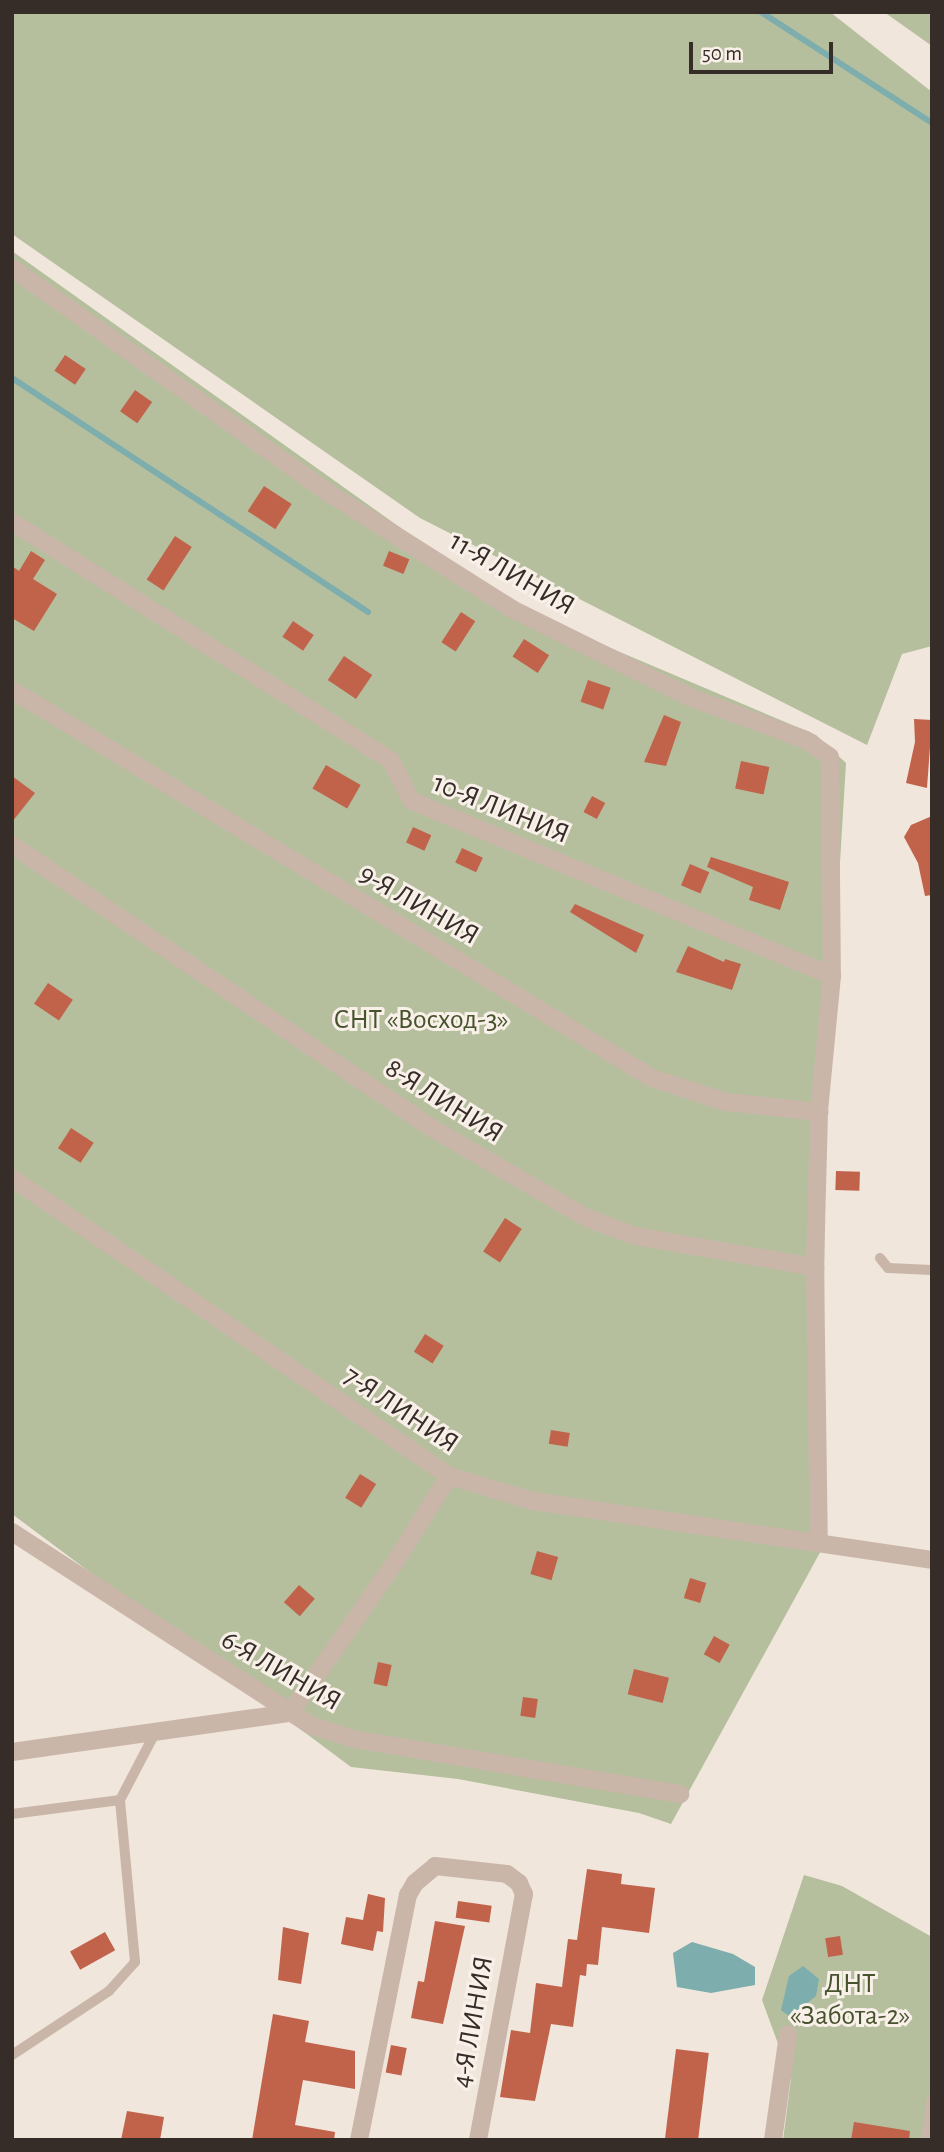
<!DOCTYPE html>
<html>
<head>
<meta charset="utf-8">
<style>
  body { margin:0 }
  #map { position:relative; width:944px; height:2152px; overflow:hidden; background:#f1e6dc; font-family:"Alegreya Sans",sans-serif }
  div>[style] { position:absolute }
  .green>* { inset:0; background:#b5bf9d }
  .water>* { inset:0; background:#7dadad }
  .stream>* { height:6px; margin:-3px; padding:0 3px; transform-origin:3px; border-radius:3px; background:#7dadad }
  .building>* { inset:0; background:#c1624b; transform-origin:0 0 }
  .lane>* { height:10px; margin:-5px; padding:0 5px; transform-origin:5px; border-radius:5px; background:#c9b6a9 }
  .street>* { height:18px; margin:-9px; padding:0 9px; transform-origin:9px; border-radius:9px; background:#c9b6a9 }
  span { translate:-50% -50%; white-space:nowrap; text-align:center; line-height:1.15; -webkit-text-stroke:6px #f9f1e9; paint-order:stroke }
  .street-label { font-size:28px; color:#362c28 }
  .park-label { font-size:28px; color:#47532d }
  .frame { position:absolute; inset:0; border:14px solid #362c28; pointer-events:none }
  .scale { position:absolute; left:689px; top:42px; width:144px; height:32px; box-sizing:border-box; border:4px solid #362c28; border-top:0; padding-left:9px; font-size:21px; line-height:24px; white-space:nowrap; color:#362c28; -webkit-text-stroke:5px #f9f1e9; paint-order:stroke }
</style>
</head>
<body>
<div id="map">
  <div class="green">
    <div style="clip-path:polygon(12px 12px,830px 12px,932px 92px,932px 646px,902px 654px,867px 745px,420px 518px,12px 234px)"></div>
    <div style="clip-path:polygon(884px 12px,932px 12px,932px 46px)"></div>
    <div style="clip-path:polygon(12px 251px,509px 605px,816px 735px,846px 763px,825px 1113px,823px 1547px,671px 1824px,639px 1813px,458px 1779px,351px 1767px,12px 1514px)"></div>
    <div style="clip-path:polygon(804px 1875px,842px 1886px,932px 1937px,932px 2140px,783px 2140px,791px 2079px,762px 2000px)"></div>
  </div>
  <div class="water">
    <div style="clip-path:polygon(692px 1942px,733px 1954px,755px 1967px,755px 1985px,711px 1993px,677px 1987px,673px 1953px)"></div>
    <div style="clip-path:polygon(803px 1966px,819px 1979px,816px 1996px,805px 2005px,801px 2016px,789px 2016px,781px 2010px,789px 1976px)"></div>
  </div>
  <div class="stream">
    <div style="left:761px;top:12px;width:204px;rotate:33deg"></div>
    <div style="left:12px;top:378px;width:426px;rotate:33.3deg"></div>
  </div>
  <div class="building">
    <div style="left:65px;top:355px;width:25px;height:19px;rotate:34deg"></div>
    <div style="left:135px;top:390px;width:21px;height:26px;rotate:35deg"></div>
    <div style="left:264px;top:486px;width:33px;height:30px;rotate:33deg"></div>
    <div style="left:175px;top:536px;width:20px;height:52px;rotate:33deg"></div>
    <div style="clip-path:polygon(31px 551px,45px 560px,33px 579px,57px 594px,34px 631px,12px 618px,12px 566px,19px 571px)"></div>
    <div style="left:389px;top:551px;width:22px;height:16px;rotate:22deg"></div>
    <div style="left:461px;top:612px;width:17px;height:36px;rotate:33deg"></div>
    <div style="left:293px;top:621px;width:25px;height:19px;rotate:34deg"></div>
    <div style="left:524px;top:639px;width:30px;height:21px;rotate:33deg"></div>
    <div style="left:344px;top:656px;width:34px;height:29px;rotate:34deg"></div>
    <div style="left:588px;top:680px;width:24px;height:23px;rotate:19deg"></div>
    <div style="clip-path:polygon(664px 715px,681px 722px,666px 766px,644px 762px)"></div>
    <div style="clip-path:polygon(914px 719px,932px 720px,927px 788px,906px 783px,915px 742px)"></div>
    <div style="left:741px;top:761px;width:29px;height:28px;rotate:12deg"></div>
    <div style="left:326px;top:765px;width:40px;height:27px;rotate:30deg"></div>
    <div style="clip-path:polygon(12px 776px,35px 793px,12px 822px)"></div>
    <div style="left:592px;top:796px;width:15px;height:18px;rotate:28deg"></div>
    <div style="clip-path:polygon(932px 816px,932px 895px,925px 896px,918px 863px,904px 837px,911px 825px)"></div>
    <div style="left:413px;top:827px;width:20px;height:17px;rotate:24deg"></div>
    <div style="left:462px;top:848px;width:23px;height:16px;rotate:25deg"></div>
    <div style="clip-path:polygon(711px 857px,789px 882px,780px 910px,749px 900px,753px 887px,707px 867px)"></div>
    <div style="left:690px;top:864px;width:21px;height:23px;rotate:23deg"></div>
    <div style="clip-path:polygon(575px 904px,644px 935px,636px 953px,570px 912px)"></div>
    <div style="clip-path:polygon(688px 946px,724px 962px,725px 959px,741px 964px,732px 990px,676px 972px)"></div>
    <div style="left:48px;top:983px;width:30px;height:25px;rotate:34deg"></div>
    <div style="left:71px;top:1128px;width:27px;height:24px;rotate:33deg"></div>
    <div style="left:836px;top:1171px;width:24px;height:19px;rotate:2deg"></div>
    <div style="left:505px;top:1218px;width:20px;height:40px;rotate:33deg"></div>
    <div style="left:425px;top:1334px;width:22px;height:21px;rotate:32deg"></div>
    <div style="left:551px;top:1430px;width:19px;height:14px;rotate:9deg"></div>
    <div style="left:360px;top:1474px;width:19px;height:28px;rotate:32deg"></div>
    <div style="left:537px;top:1551px;width:22px;height:24px;rotate:16deg"></div>
    <div style="left:690px;top:1578px;width:17px;height:21px;rotate:17deg"></div>
    <div style="left:299px;top:1585px;width:21px;height:23px;rotate:41deg"></div>
    <div style="left:714px;top:1636px;width:18px;height:21px;rotate:29deg"></div>
    <div style="left:378px;top:1662px;width:14px;height:22px;rotate:12deg"></div>
    <div style="left:634px;top:1669px;width:36px;height:26px;rotate:14deg"></div>
    <div style="left:523px;top:1697px;width:15px;height:19px;rotate:8deg"></div>
    <div style="clip-path:polygon(587px 1869px,622px 1874px,621px 1884px,655px 1888px,649px 1933px,602px 1927px,598px 1965px,587px 1964px,586px 1976px,580px 1975px,573px 2027px,551px 2024px,535px 2101px,500px 2097px,511px 2030px,530px 2033px,536px 1983px,562px 1987px,568px 1939px,577px 1940px)"></div>
    <div style="clip-path:polygon(368px 1894px,385px 1898px,383px 1932px,377px 1931px,373px 1951px,341px 1944px,346px 1917px,363px 1920px)"></div>
    <div style="left:458px;top:1901px;width:34px;height:17px;rotate:8deg"></div>
    <div style="clip-path:polygon(435px 1921px,465px 1926px,443px 2024px,411px 2018px,418px 1981px,424px 1982px)"></div>
    <div style="clip-path:polygon(283px 1927px,309px 1933px,301px 1984px,278px 1980px)"></div>
    <div style="left:105px;top:1932px;width:21px;height:40px;rotate:61deg"></div>
    <div style="left:840px;top:1936px;width:19px;height:15px;rotate:81deg"></div>
    <div style="clip-path:polygon(273px 2014px,309px 2021px,305px 2042px,355px 2051px,355px 2089px,303px 2080px,295px 2125px,335px 2132px,334px 2140px,252px 2140px)"></div>
    <div style="left:391px;top:2045px;width:16px;height:28px;rotate:11deg"></div>
    <div style="left:676px;top:2049px;width:33px;height:92px;rotate:7deg"></div>
    <div style="clip-path:polygon(127px 2111px,164px 2117px,160px 2140px,121px 2140px)"></div>
    <div style="clip-path:polygon(854px 2122px,910px 2131px,909px 2140px,851px 2140px)"></div>
  </div>
  <div class="lane">
    <div style="left:880px;top:1258px;width:13px;rotate:51deg"></div>
    <div style="left:888px;top:1268px;width:44px;rotate:2.6deg"></div>
    <div style="left:12px;top:1814px;width:109px;rotate:-7.4deg"></div>
    <div style="left:120px;top:1800px;width:76px;rotate:-62.4deg"></div>
    <div style="left:12px;top:2055px;width:116px;rotate:-33.4deg"></div>
    <div style="left:109px;top:1991px;width:39px;rotate:-48deg"></div>
    <div style="left:135px;top:1962px;width:163px;rotate:-95.3deg"></div>
    <div style="left:926px;top:2140px;width:42px;rotate:-81.9deg"></div>
  </div>
  <div class="street">
    <div style="left:12px;top:268px;width:392px;rotate:35.4deg"></div>
    <div style="left:332px;top:495px;width:213px;rotate:32.3deg"></div>
    <div style="left:512px;top:609px;width:201px;rotate:26.3deg"></div>
    <div style="left:692px;top:698px;width:121px;rotate:20.2deg"></div>
    <div style="left:806px;top:740px;width:29px;rotate:35deg"></div>
    <div style="left:830px;top:757px;width:219px;rotate:89.5deg"></div>
    <div style="left:832px;top:976px;width:137px;rotate:95.5deg"></div>
    <div style="left:819px;top:1112px;width:155px;rotate:91.5deg"></div>
    <div style="left:815px;top:1267px;width:276px;rotate:89.2deg"></div>
    <div style="left:12px;top:522px;width:448px;rotate:32.2deg"></div>
    <div style="left:391px;top:761px;width:45px;rotate:62.3deg"></div>
    <div style="left:412px;top:801px;width:455px;rotate:22.6deg"></div>
    <div style="left:12px;top:690px;width:748px;rotate:31.23deg"></div>
    <div style="left:652px;top:1078px;width:78px;rotate:18deg"></div>
    <div style="left:726px;top:1102px;width:94px;rotate:6.1deg"></div>
    <div style="left:12px;top:845px;width:510px;rotate:33.97deg"></div>
    <div style="left:435px;top:1130px;width:173px;rotate:30.1deg"></div>
    <div style="left:585px;top:1217px;width:53px;rotate:20.8deg"></div>
    <div style="left:635px;top:1236px;width:183px;rotate:9.8deg"></div>
    <div style="left:12px;top:1178px;width:529px;rotate:34.29deg"></div>
    <div style="left:449px;top:1476px;width:88px;rotate:16.6deg"></div>
    <div style="left:533px;top:1501px;width:403px;rotate:8.4deg"></div>
    <div style="left:12px;top:1532px;width:355px;rotate:32.9deg"></div>
    <div style="left:310px;top:1725px;width:46px;rotate:17.7deg"></div>
    <div style="left:354px;top:1739px;width:331px;rotate:9.6deg"></div>
    <div style="left:12px;top:1752px;width:281px;rotate:-8deg"></div>
    <div style="left:290px;top:1713px;width:182px;rotate:-55.1deg"></div>
    <div style="left:394px;top:1564px;width:104px;rotate:-58deg"></div>
    <div style="left:359px;top:2140px;width:250px;rotate:-78.7deg"></div>
    <div style="left:408px;top:1895px;width:14px;rotate:-60deg"></div>
    <div style="left:415px;top:1883px;width:26px;rotate:-40deg"></div>
    <div style="left:435px;top:1866px;width:72px;rotate:6.3deg"></div>
    <div style="left:507px;top:1874px;width:15px;rotate:37deg"></div>
    <div style="left:519px;top:1883px;width:12px;rotate:66deg"></div>
    <div style="left:524px;top:1894px;width:250px;rotate:100.6deg"></div>
    <div style="left:773px;top:2140px;width:107px;rotate:-81.9deg"></div>
  </div>
  <div class="street-label">
    <span style="left:512px;top:574px;rotate:30deg">11-Я ЛИНИЯ</span>
    <span style="left:501px;top:809px;rotate:22deg">10-Я ЛИНИЯ</span>
    <span style="left:419px;top:905px;rotate:30deg">9-Я ЛИНИЯ</span>
    <span style="left:444px;top:1101px;rotate:32deg">8-Я ЛИНИЯ</span>
    <span style="left:401px;top:1410px;rotate:34deg">7-Я ЛИНИЯ</span>
    <span style="left:281px;top:1671px;rotate:30deg">6-Я ЛИНИЯ</span>
    <span style="left:473px;top:2022px;rotate:-80deg">4-Я ЛИНИЯ</span>
  </div>
  <div class="park-label">
    <span style="left:421px;top:1020px">СНТ «Восход-3»</span>
    <span style="left:850px;top:2000px">ДНТ<br>«Забота-2»</span>
  </div>
  <div class="frame"></div>
  <div class="scale">50 m</div>
</div>
</body>
</html>
